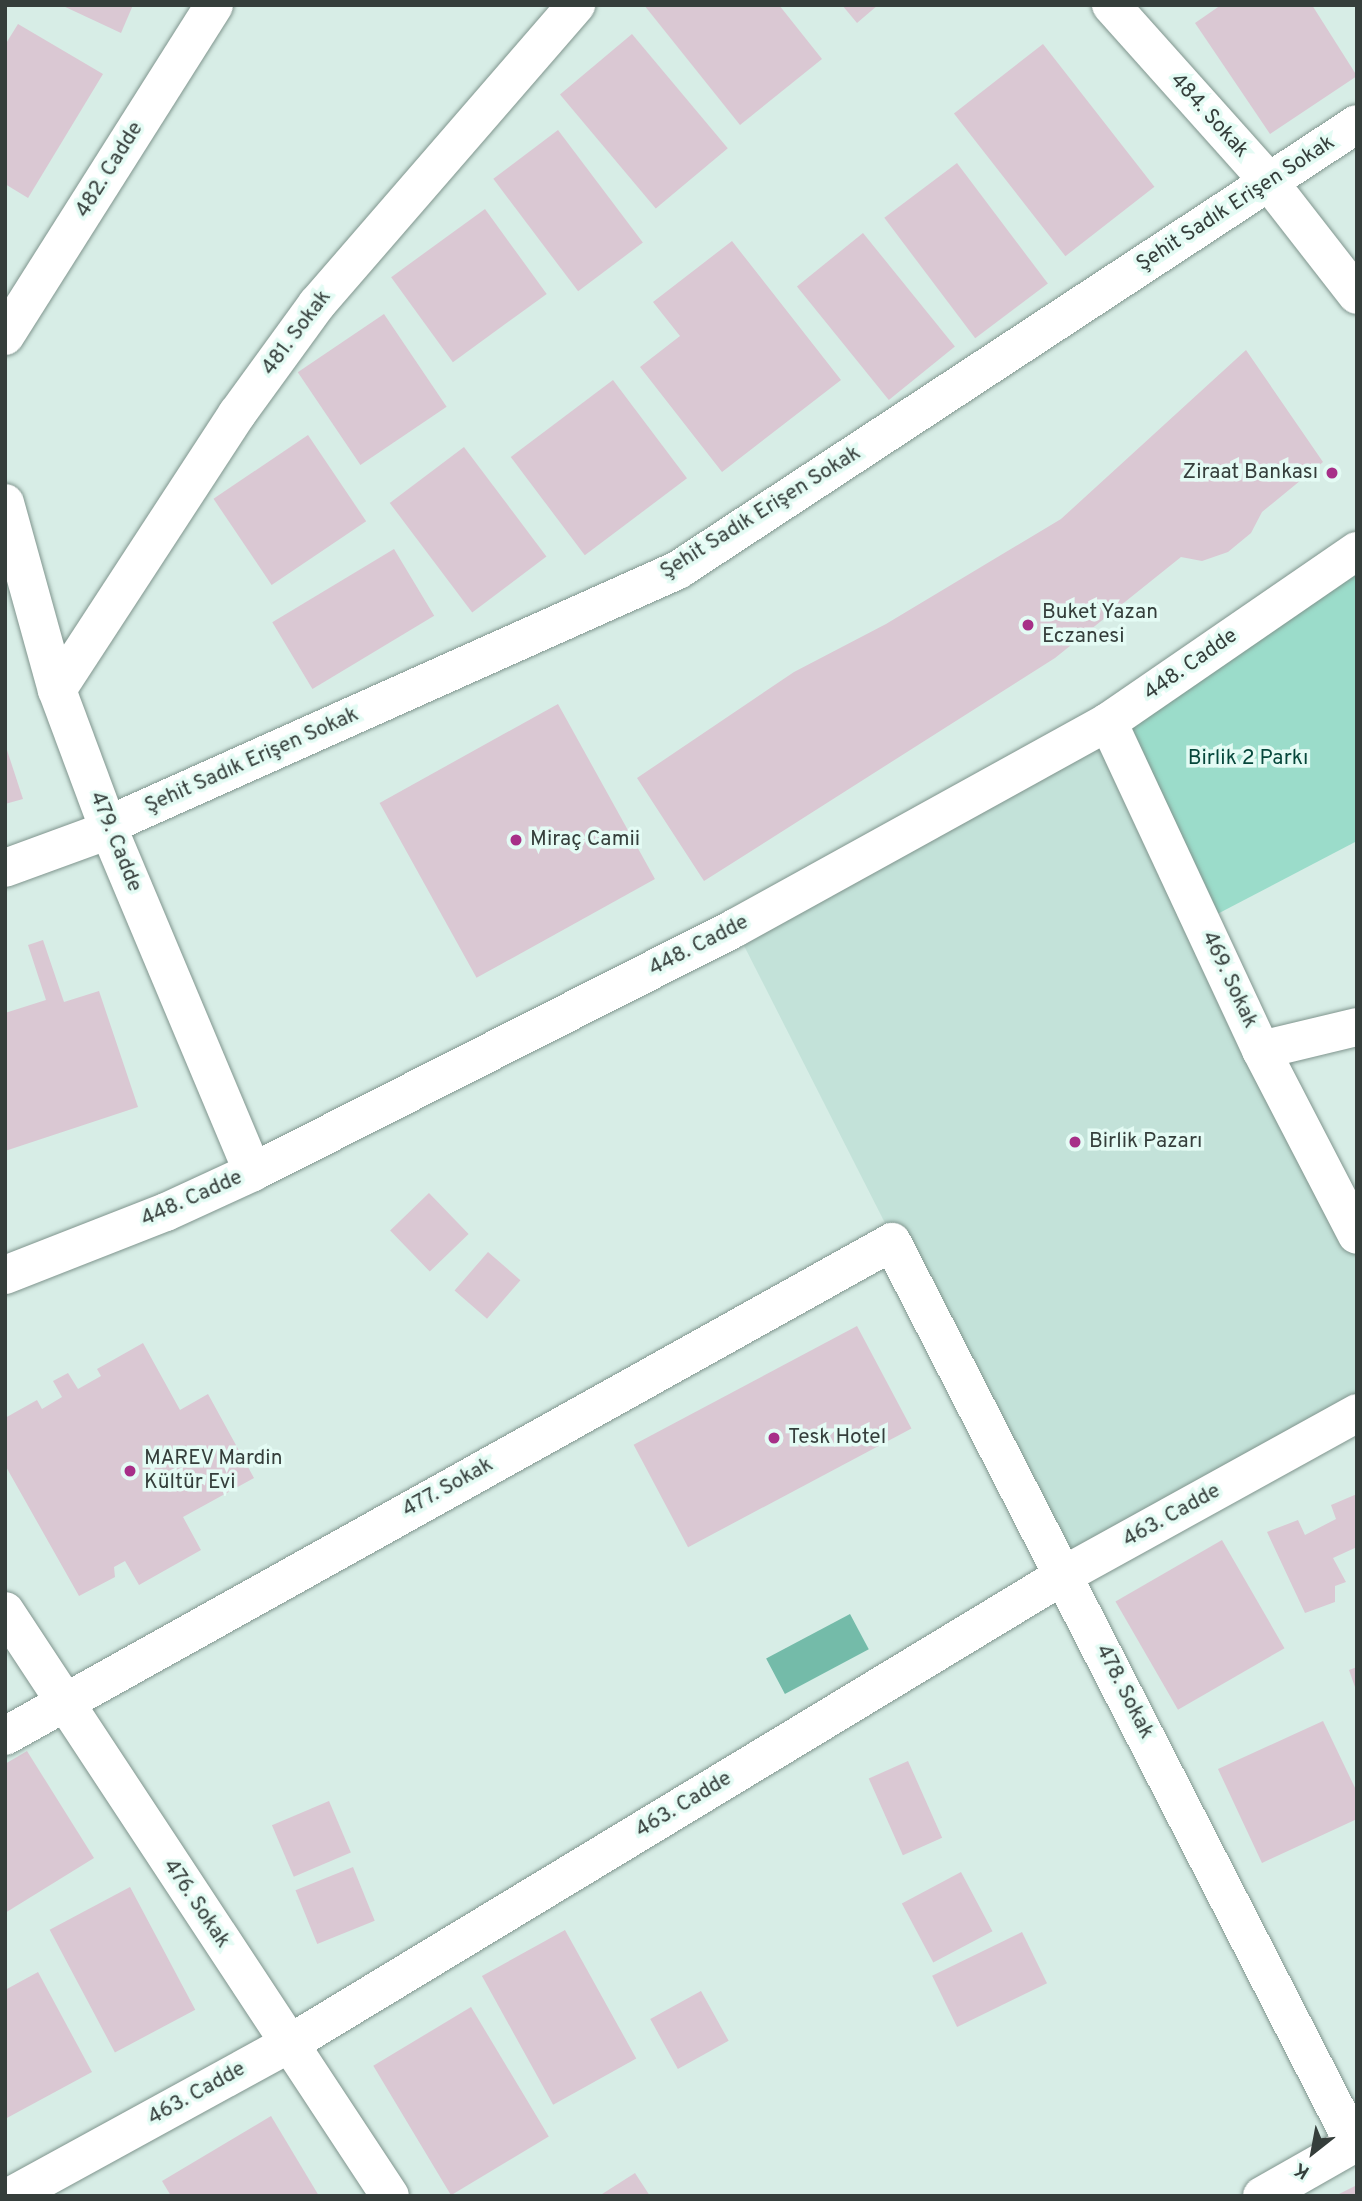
<!DOCTYPE html>
<html>
<head>
<meta charset="utf-8">
<style>
  body { margin:0 }
  #map { position:relative; width:1362px; height:2201px; overflow:hidden; background:#d7ede6; font-family:Overpass,sans-serif }
  div>[style] { position:absolute }
  .built>* { inset:0; background:#c3e2d9 }
  .green>* { inset:0; background:#9bdcca }
  .water>* { inset:0; background:#74bba9; transform-origin:0 0 }
  .building>* { inset:0; background:#dac8d3; transform-origin:0 0 }
  .roads { filter:drop-shadow(0 0 2px #80958e) drop-shadow(0 0 2px #80958e) }
  .minor>* { height:38px; margin:-19px; padding:0 19px; transform-origin:19px; border-radius:19px; background:#fff }
  .dots>* { width:19px; height:19px; translate:-50% -50%; box-sizing:border-box; border:4px solid #e4fbf4; border-radius:50% }
  span { translate:-50% -50%; white-space:nowrap; text-align:center; line-height:1.15; -webkit-text-stroke:7px #e4fbf4; paint-order:stroke }
  .street-label { font-size:21px; color:#353e3b }
  .poi-label { font-size:21px; color:#353e3b }
  .right { translate:-100% -50%; text-align:right }
  .left { translate:0 -50%; text-align:left }
  .park-label { font-size:21px; color:#06473b }
  .frame { position:absolute; inset:0; border:7px solid #353e3b; pointer-events:none }
  .north { position:absolute; left:1278px; top:2117px; width:70px; height:70px; -webkit-text-stroke:5px #e4fbf4; paint-order:stroke; rotate:211deg; font-size:19px; font-weight:700; line-height:28px; text-align:center; color:#353e3b }
  .north::after { content:''; display:block; margin:auto; width:24px; height:32px; background:#353e3b; clip-path:polygon(50% 0,100% 100%,50% 72%,0 100%) }
</style>
</head>
<body>
<div id="map">
  <div class="built">
    <div style="clip-path:polygon(1108px 722px,1357px 1235px,1357px 1413px,1064px 1575px,735px 928px)"></div>
  </div>
  <div class="green">
    <div style="clip-path:polygon(1357px 551px,1357px 841px,1202px 922px,1108px 722px)"></div>
  </div>
  <div class="water">
    <div style="left:850px;top:1614px;width:40px;height:95px;rotate:62deg"></div>
  </div>
  <div class="building">
    <div style="clip-path:polygon(61px 5px,133px 5px,121px 33px)"></div>
    <div style="clip-path:polygon(644px 5px,779px 5px,822px 59px,740px 125px)"></div>
    <div style="clip-path:polygon(842px 5px,878px 5px,857px 23px)"></div>
    <div style="clip-path:polygon(1221px 5px,1312px 5px,1357px 76px,1270px 134px,1195px 23px)"></div>
    <div style="clip-path:polygon(18px 24px,103px 74px,28px 198px,5px 184px,5px 45px)"></div>
    <div style="left:632px;top:34px;width:149px;height:94px;rotate:50deg"></div>
    <div style="left:1043px;top:44px;width:181px;height:113px;rotate:52deg"></div>
    <div style="left:558px;top:130px;width:141px;height:81px;rotate:53deg"></div>
    <div style="left:957px;top:163px;width:151px;height:91px;rotate:53deg"></div>
    <div style="left:485px;top:209px;width:105px;height:116px;rotate:54deg"></div>
    <div style="left:863px;top:233px;width:146px;height:85px;rotate:51deg"></div>
    <div style="clip-path:polygon(732px 241px,841px 380px,722px 472px,640px 367px,680px 336px,653px 302px)"></div>
    <div style="left:384px;top:314px;width:112px;height:104px;rotate:56deg"></div>
    <div style="clip-path:polygon(1246px 350px,1323px 462px,1262px 512px,1251px 533px,1228px 552px,1202px 561px,1181px 557px,1055px 658px,704px 881px,637px 778px,794px 672px,886px 624px,1061px 519px)"></div>
    <div style="left:613px;top:380px;width:123px;height:128px;rotate:53deg"></div>
    <div style="left:308px;top:435px;width:104px;height:114px;rotate:56deg"></div>
    <div style="left:464px;top:447px;width:137px;height:93px;rotate:53deg"></div>
    <div style="left:394px;top:549px;width:78px;height:142px;rotate:59deg"></div>
    <div style="left:558px;top:704px;width:200px;height:204px;rotate:61deg"></div>
    <div style="clip-path:polygon(5px 744px,23px 799px,5px 804px)"></div>
    <div style="clip-path:polygon(43px 940px,64px 1002px,99px 991px,138px 1107px,5px 1151px,5px 1013px,46px 1000px,28px 945px)"></div>
    <div style="left:429px;top:1193px;width:57px;height:54px;rotate:46deg"></div>
    <div style="left:488px;top:1252px;width:43px;height:51px;rotate:41deg"></div>
    <div style="left:857px;top:1326px;width:116px;height:253px;rotate:62deg"></div>
    <div style="clip-path:polygon(143px 1343px,180px 1410px,208px 1394px,254px 1478px,183px 1517px,201px 1550px,139px 1585px,125px 1561px,114px 1567px,115px 1577px,79px 1596px,5px 1465px,5px 1418px,37px 1400px,42px 1409px,62px 1397px,53px 1381px,68px 1373px,78px 1389px,101px 1376px,97px 1369px)"></div>
    <div style="clip-path:polygon(1357px 1494px,1357px 1547px,1333px 1558px,1346px 1582px,1335px 1586px,1335px 1602px,1305px 1613px,1267px 1532px,1298px 1520px,1305px 1535px,1336px 1519px,1331px 1505px)"></div>
    <div style="left:1222px;top:1540px;width:125px;height:123px;rotate:60deg"></div>
    <div style="clip-path:polygon(1357px 1667px,1357px 1690px,1356px 1690px,1349px 1670px)"></div>
    <div style="clip-path:polygon(1323px 1721px,1357px 1792px,1357px 1819px,1262px 1863px,1218px 1769px)"></div>
    <div style="clip-path:polygon(27px 1751px,94px 1858px,5px 1913px,5px 1764px)"></div>
    <div style="left:908px;top:1761px;width:84px;height:43px;rotate:66deg"></div>
    <div style="left:329px;top:1801px;width:56px;height:62px;rotate:67deg"></div>
    <div style="left:353px;top:1867px;width:58px;height:62px;rotate:68deg"></div>
    <div style="left:961px;top:1872px;width:67px;height:67px;rotate:62deg"></div>
    <div style="left:130px;top:1887px;width:139px;height:91px;rotate:62deg"></div>
    <div style="left:565px;top:1930px;width:147px;height:95px;rotate:61deg"></div>
    <div style="left:1022px;top:1932px;width:57px;height:100px;rotate:64deg"></div>
    <div style="clip-path:polygon(38px 1972px,92px 2072px,5px 2119px,5px 1990px)"></div>
    <div style="left:701px;top:1991px;width:57px;height:58px;rotate:61deg"></div>
    <div style="left:471px;top:2007px;width:151px;height:114px;rotate:59deg"></div>
    <div style="clip-path:polygon(271px 2116px,319px 2196px,171px 2196px,162px 2181px)"></div>
    <div style="clip-path:polygon(635px 2173px,650px 2196px,599px 2196px)"></div>
    <div style="clip-path:polygon(1357px 2185px,1357px 2196px,1335px 2196px)"></div>
  </div>
  <div class="roads">
    <div class="minor">
      <div style="left:1111px;top:5px;width:237px;rotate:48.2deg"></div>
      <div style="left:1269px;top:182px;width:143px;rotate:52.1deg"></div>
      <div style="left:5px;top:336px;width:391px;rotate:-57.7deg"></div>
      <div style="left:5px;top:503px;width:194px;rotate:74.5deg"></div>
      <div style="left:57px;top:690px;width:149px;rotate:69.6deg"></div>
      <div style="left:109px;top:830px;width:371px;rotate:67.2deg"></div>
      <div style="left:57px;top:690px;width:330px;rotate:-56.9deg"></div>
      <div style="left:237px;top:414px;width:136px;rotate:-54deg"></div>
      <div style="left:317px;top:304px;width:396px;rotate:-49.1deg"></div>
      <div style="left:1108px;top:722px;width:362px;rotate:65deg"></div>
      <div style="left:1261px;top:1050px;width:208px;rotate:62.6deg"></div>
      <div style="left:5px;top:868px;width:111px;rotate:-20.1deg"></div>
      <div style="left:109px;top:830px;width:10px;rotate:-53deg"></div>
      <div style="left:115px;top:822px;width:617px;rotate:-24.11deg"></div>
      <div style="left:678px;top:570px;width:812px;rotate:-33.3deg"></div>
      <div style="left:1261px;top:1050px;width:99px;rotate:-13.5deg"></div>
      <div style="left:5px;top:1275px;width:173px;rotate:-21.4deg"></div>
      <div style="left:166px;top:1212px;width:96px;rotate:-24.7deg"></div>
      <div style="left:253px;top:1172px;width:540px;rotate:-26.85deg"></div>
      <div style="left:735px;top:928px;width:426px;rotate:-28.9deg"></div>
      <div style="left:1108px;top:722px;width:302px;rotate:-34.5deg"></div>
      <div style="left:5px;top:1611px;width:700px;rotate:56.65deg"></div>
      <div style="left:5px;top:1736px;width:1015px;rotate:-29.11deg"></div>
      <div style="left:892px;top:1242px;width:1013px;rotate:62.88deg"></div>
      <div style="left:11px;top:2196px;width:317px;rotate:-28.7deg"></div>
      <div style="left:289px;top:2044px;width:906px;rotate:-31.18deg"></div>
      <div style="left:1064px;top:1575px;width:335px;rotate:-28.9deg"></div>
      <div style="left:1262px;top:2196px;width:109px;rotate:-29.6deg"></div>
    </div>
  </div>
  <div class="dots">
    <div style="left:1332px;top:473px;background:#a73088"></div>
    <div style="left:1028px;top:625px;background:#a73088"></div>
    <div style="left:516px;top:840px;background:#a73088"></div>
    <div style="left:1075px;top:1142px;background:#a73088"></div>
    <div style="left:774px;top:1438px;background:#a73088"></div>
    <div style="left:130px;top:1471px;background:#a73088"></div>
  </div>
  <div class="street-label">
    <span style="left:1209px;top:116px;rotate:48deg">484. Sokak</span>
    <span style="left:110px;top:170px;rotate:-58deg">482. Cadde</span>
    <span style="left:1236px;top:204px;rotate:-33deg">Şehit Sadık Erişen Sokak</span>
    <span style="left:297px;top:333px;rotate:-53deg">481. Sokak</span>
    <span style="left:761px;top:513px;rotate:-32deg">Şehit Sadık Erişen Sokak</span>
    <span style="left:1191px;top:665px;rotate:-35deg">448. Cadde</span>
    <span style="left:252px;top:761px;rotate:-24deg">Şehit Sadık Erişen Sokak</span>
    <span style="left:115px;top:842px;rotate:68deg">479. Cadde</span>
    <span style="left:699px;top:946px;rotate:-27deg">448. Cadde</span>
    <span style="left:1229px;top:980px;rotate:65deg">469. Sokak</span>
    <span style="left:192px;top:1199px;rotate:-24deg">448. Cadde</span>
    <span style="left:448px;top:1488px;rotate:-29deg">477. Sokak</span>
    <span style="left:1172px;top:1516px;rotate:-29deg">463. Cadde</span>
    <span style="left:1124px;top:1692px;rotate:63deg">478. Sokak</span>
    <span style="left:684px;top:1805px;rotate:-31deg">463. Cadde</span>
    <span style="left:196px;top:1904px;rotate:56deg">476. Sokak</span>
    <span style="left:197px;top:2094px;rotate:-29deg">463. Cadde</span>
  </div>
  <div class="poi-label">
    <span class="right" style="left:1318px;top:473px">Ziraat Bankası</span>
    <span class="left" style="left:1042px;top:625px">Buket Yazan<br>Eczanesi</span>
    <span class="left" style="left:530px;top:840px">Miraç Camii</span>
    <span class="left" style="left:1089px;top:1142px">Birlik Pazarı</span>
    <span class="left" style="left:788px;top:1438px">Tesk Hotel</span>
    <span class="left" style="left:144px;top:1471px">MAREV Mardin<br>Kültür Evi</span>
  </div>
  <div class="park-label">
    <span style="left:1248px;top:759px">Birlik 2 Parkı</span>
  </div>
  <div class="frame"></div>
  <div class="north">K</div>
</div>
</body>
</html>
